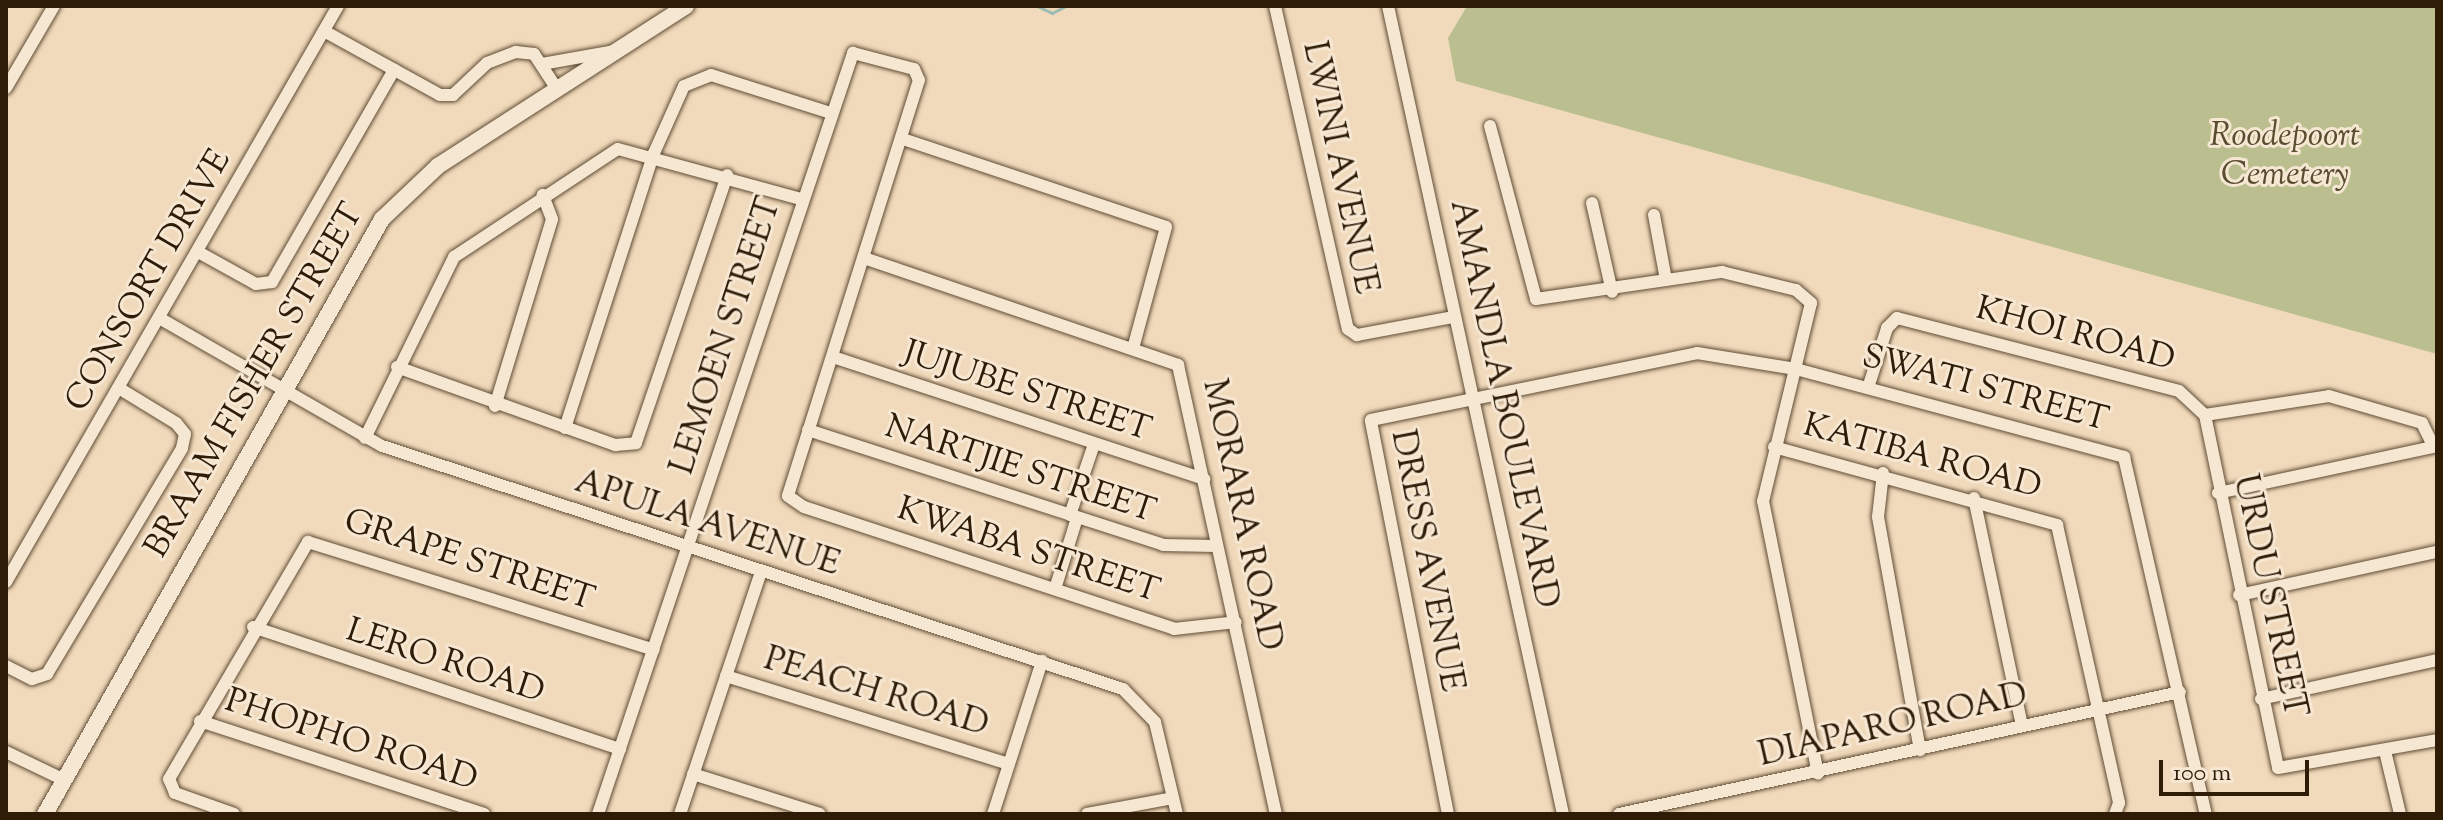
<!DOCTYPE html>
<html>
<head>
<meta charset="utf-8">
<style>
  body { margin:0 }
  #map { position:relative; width:2443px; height:820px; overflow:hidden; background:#f1dabb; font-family:"Sorts Mill Goudy",serif }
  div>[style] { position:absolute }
  .green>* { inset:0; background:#bbbf8f }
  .stream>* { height:3px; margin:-1.5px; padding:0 1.5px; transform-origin:1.5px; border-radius:1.5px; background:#9bbab4 }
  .roads { filter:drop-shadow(0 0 2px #5f4c34) drop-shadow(0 0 2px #5f4c34) }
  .street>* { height:12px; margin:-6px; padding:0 6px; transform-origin:6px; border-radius:6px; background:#f6e7d3 }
  .secondary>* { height:16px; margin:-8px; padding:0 8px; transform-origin:8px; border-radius:8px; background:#f6e7d3 }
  span { translate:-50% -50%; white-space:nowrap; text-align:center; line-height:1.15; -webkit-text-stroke:6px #f6e7d3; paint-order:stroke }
  .park-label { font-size:34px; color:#584d30; font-style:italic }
  .street-label { font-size:34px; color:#2e1c07 }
  .frame { position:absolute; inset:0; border:8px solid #2e1c07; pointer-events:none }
  .scale { position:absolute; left:2159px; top:760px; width:150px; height:36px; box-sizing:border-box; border:4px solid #2e1c07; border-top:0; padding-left:10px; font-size:24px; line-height:28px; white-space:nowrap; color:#2e1c07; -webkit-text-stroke:6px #f6e7d3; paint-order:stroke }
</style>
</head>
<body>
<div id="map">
  <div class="green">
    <div style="clip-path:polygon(1467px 6px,2437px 6px,2437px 354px,1456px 81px,1448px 38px)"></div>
  </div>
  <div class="stream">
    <div style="left:908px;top:6px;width:10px"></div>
    <div style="left:1037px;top:6px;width:17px;rotate:25deg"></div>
    <div style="left:1052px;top:13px;width:16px;rotate:-27deg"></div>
  </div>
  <div class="roads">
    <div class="street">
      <div style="left:1275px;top:6px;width:331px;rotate:77.3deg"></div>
      <div style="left:1348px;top:329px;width:11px;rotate:34deg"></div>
      <div style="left:1357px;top:335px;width:98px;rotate:-10.6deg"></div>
      <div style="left:1388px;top:6px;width:827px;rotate:77.78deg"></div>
      <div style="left:324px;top:31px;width:132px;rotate:28.9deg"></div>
      <div style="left:440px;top:95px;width:13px"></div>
      <div style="left:453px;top:95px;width:47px;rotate:-43.3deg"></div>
      <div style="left:487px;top:63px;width:31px;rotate:-21deg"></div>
      <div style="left:516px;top:52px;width:18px;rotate:6deg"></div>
      <div style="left:534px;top:54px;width:42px;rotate:56.7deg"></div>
      <div style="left:542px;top:64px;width:73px;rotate:-10.2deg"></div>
      <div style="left:6px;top:88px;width:95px;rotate:-59.7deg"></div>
      <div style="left:1490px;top:126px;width:179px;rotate:75.1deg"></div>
      <div style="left:1536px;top:299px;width:188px;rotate:-8.3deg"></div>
      <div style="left:1722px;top:272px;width:76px;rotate:13.7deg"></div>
      <div style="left:1796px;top:290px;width:20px;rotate:41deg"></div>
      <div style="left:1811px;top:303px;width:204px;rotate:103.6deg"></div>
      <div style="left:1763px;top:501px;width:278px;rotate:78.6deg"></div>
      <div style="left:903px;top:139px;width:277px;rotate:18.5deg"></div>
      <div style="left:1166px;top:227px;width:122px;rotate:105.2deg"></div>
      <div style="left:1592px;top:203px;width:91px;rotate:77.3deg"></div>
      <div style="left:1654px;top:215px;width:66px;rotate:79.5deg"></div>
      <div style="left:200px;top:253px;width:64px;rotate:29deg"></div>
      <div style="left:256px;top:284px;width:16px;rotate:-7deg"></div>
      <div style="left:272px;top:282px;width:245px;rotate:-60.1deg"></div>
      <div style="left:864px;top:258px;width:332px;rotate:18.8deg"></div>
      <div style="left:1178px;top:365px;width:460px;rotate:77.7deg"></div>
      <div style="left:161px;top:319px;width:255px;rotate:29.9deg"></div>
      <div style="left:382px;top:446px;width:780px;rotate:18.16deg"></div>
      <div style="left:1123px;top:689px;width:46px;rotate:45.9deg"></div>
      <div style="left:1155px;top:722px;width:95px;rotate:76.6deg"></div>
      <div style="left:833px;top:357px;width:391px;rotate:18.2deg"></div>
      <div style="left:397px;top:367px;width:232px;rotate:19.7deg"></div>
      <div style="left:615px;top:445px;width:21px;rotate:-5deg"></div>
      <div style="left:636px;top:443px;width:283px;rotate:-71.2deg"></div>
      <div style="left:1868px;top:388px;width:63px;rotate:-72.4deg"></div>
      <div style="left:1887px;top:328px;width:14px;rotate:-45deg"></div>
      <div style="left:1897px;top:318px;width:291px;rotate:14.5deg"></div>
      <div style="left:2179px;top:391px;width:35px;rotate:43deg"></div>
      <div style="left:2205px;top:415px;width:360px;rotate:78.3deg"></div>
      <div style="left:2278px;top:768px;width:161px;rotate:-10deg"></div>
      <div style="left:495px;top:406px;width:195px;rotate:-73deg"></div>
      <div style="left:552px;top:219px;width:26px;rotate:-111deg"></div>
      <div style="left:2205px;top:415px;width:125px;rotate:-8.7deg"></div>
      <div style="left:2329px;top:396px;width:97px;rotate:16.2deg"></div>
      <div style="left:2422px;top:423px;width:25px;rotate:64deg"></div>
      <div style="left:565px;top:428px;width:289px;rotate:-72.1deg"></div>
      <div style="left:654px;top:153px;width:73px;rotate:-65.9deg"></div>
      <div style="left:684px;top:86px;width:29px;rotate:-22deg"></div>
      <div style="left:711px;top:75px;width:126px;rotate:17.6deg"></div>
      <div style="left:808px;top:430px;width:373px;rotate:17.9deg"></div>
      <div style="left:1163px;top:545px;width:54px;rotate:1.1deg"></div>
      <div style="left:365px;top:438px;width:202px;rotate:-63.8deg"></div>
      <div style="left:454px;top:257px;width:196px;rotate:-33.4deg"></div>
      <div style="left:618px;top:149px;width:190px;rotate:15.3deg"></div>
      <div style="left:1774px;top:447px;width:294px;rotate:15.4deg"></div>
      <div style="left:2057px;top:525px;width:285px;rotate:77.4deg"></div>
      <div style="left:2119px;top:803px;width:12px;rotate:110deg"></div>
      <div style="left:1883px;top:473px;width:44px;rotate:96.5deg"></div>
      <div style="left:1878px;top:517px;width:237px;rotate:79.8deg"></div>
      <div style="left:2218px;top:493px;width:224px;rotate:-12.1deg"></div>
      <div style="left:1974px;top:498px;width:233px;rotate:78.1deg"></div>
      <div style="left:1070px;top:515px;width:75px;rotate:-71.3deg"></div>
      <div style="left:6px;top:582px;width:665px;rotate:-60.04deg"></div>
      <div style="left:1055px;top:589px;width:74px;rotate:-72.8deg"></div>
      <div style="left:2239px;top:595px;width:203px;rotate:-12.3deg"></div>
      <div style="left:253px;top:627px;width:387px;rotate:18.4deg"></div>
      <div style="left:6px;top:666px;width:29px;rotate:27deg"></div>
      <div style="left:32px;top:679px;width:16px;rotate:-18deg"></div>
      <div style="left:47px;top:674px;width:263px;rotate:-59.1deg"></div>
      <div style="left:182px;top:448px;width:14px;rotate:-78deg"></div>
      <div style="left:185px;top:434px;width:14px;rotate:-129deg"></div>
      <div style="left:176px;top:423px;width:66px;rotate:-148.7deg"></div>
      <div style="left:726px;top:676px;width:296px;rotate:17.3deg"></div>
      <div style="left:2261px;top:699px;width:180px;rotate:-12.5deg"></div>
      <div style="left:200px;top:721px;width:299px;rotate:18.1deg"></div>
      <div style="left:2385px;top:751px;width:65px;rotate:76.6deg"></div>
      <div style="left:6px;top:752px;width:60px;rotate:25.7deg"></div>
      <div style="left:693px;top:774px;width:133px;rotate:17.5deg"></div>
      <div style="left:234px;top:814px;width:63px;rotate:-160.4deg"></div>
      <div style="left:175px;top:793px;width:15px;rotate:-113deg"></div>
      <div style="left:169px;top:779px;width:275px;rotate:-59.6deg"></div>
      <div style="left:308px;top:542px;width:362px;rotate:17.3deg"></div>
      <div style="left:598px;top:814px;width:803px;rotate:-71.47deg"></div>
      <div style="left:853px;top:53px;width:63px;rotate:14.7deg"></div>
      <div style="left:914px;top:69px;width:12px;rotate:66deg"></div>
      <div style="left:919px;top:80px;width:436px;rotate:107.5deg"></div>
      <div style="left:788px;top:496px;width:19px;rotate:35deg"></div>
      <div style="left:804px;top:507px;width:390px;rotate:18.2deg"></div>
      <div style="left:1174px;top:629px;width:62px;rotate:-6.4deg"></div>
      <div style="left:680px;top:814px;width:255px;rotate:-71.5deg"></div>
      <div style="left:993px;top:814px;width:161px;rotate:-72.2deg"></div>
      <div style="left:1087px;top:814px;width:87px;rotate:-10.5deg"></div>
      <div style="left:1448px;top:814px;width:401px;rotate:-101.1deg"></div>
      <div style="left:1371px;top:420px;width:333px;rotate:-11.6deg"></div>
      <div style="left:1697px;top:353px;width:100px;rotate:9.2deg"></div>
      <div style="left:1796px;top:369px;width:340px;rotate:15deg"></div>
      <div style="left:2124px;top:457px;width:366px;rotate:77.1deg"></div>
      <div style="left:1619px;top:814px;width:574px;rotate:-12.27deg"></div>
    </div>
    <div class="secondary">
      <div style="left:45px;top:814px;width:684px;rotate:-60.47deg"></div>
      <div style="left:382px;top:219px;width:77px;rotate:-43.4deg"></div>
      <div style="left:438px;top:166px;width:295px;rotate:-32.8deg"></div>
    </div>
  </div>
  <div class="park-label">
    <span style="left:2285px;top:156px">Roodepoort<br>Cemetery</span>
  </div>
  <div class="street-label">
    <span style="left:1339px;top:168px;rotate:78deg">LWINI AVENUE</span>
    <span style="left:149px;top:281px;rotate:-60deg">CONSORT DRIVE</span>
    <span style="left:2075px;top:335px;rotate:15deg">KHOI ROAD</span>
    <span style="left:727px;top:336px;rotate:-72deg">LEMOEN STREET</span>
    <span style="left:255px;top:381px;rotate:-60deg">BRAAM FISHER STREET</span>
    <span style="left:1985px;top:389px;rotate:15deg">SWATI STREET</span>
    <span style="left:1027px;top:392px;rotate:18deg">JUJUBE STREET</span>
    <span style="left:1503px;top:404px;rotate:78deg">AMANDLA BOULEVARD</span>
    <span style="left:1922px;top:457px;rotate:15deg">KATIBA ROAD</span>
    <span style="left:1020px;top:470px;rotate:18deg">NARTJIE STREET</span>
    <span style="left:1241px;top:515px;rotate:78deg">MORARA ROAD</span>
    <span style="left:707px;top:524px;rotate:18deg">APULA AVENUE</span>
    <span style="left:1028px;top:551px;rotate:18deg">KWABA STREET</span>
    <span style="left:469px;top:561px;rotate:18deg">GRAPE STREET</span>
    <span style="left:1426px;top:561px;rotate:79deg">DRESS AVENUE</span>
    <span style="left:2269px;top:596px;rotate:78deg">URDU STREET</span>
    <span style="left:445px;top:662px;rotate:18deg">LERO ROAD</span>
    <span style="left:876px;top:693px;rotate:17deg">PEACH ROAD</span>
    <span style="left:1893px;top:726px;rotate:-13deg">DIAPARO ROAD</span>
    <span style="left:351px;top:741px;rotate:18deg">PHOPHO ROAD</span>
  </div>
  <div class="frame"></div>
  <div class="scale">100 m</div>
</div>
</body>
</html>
